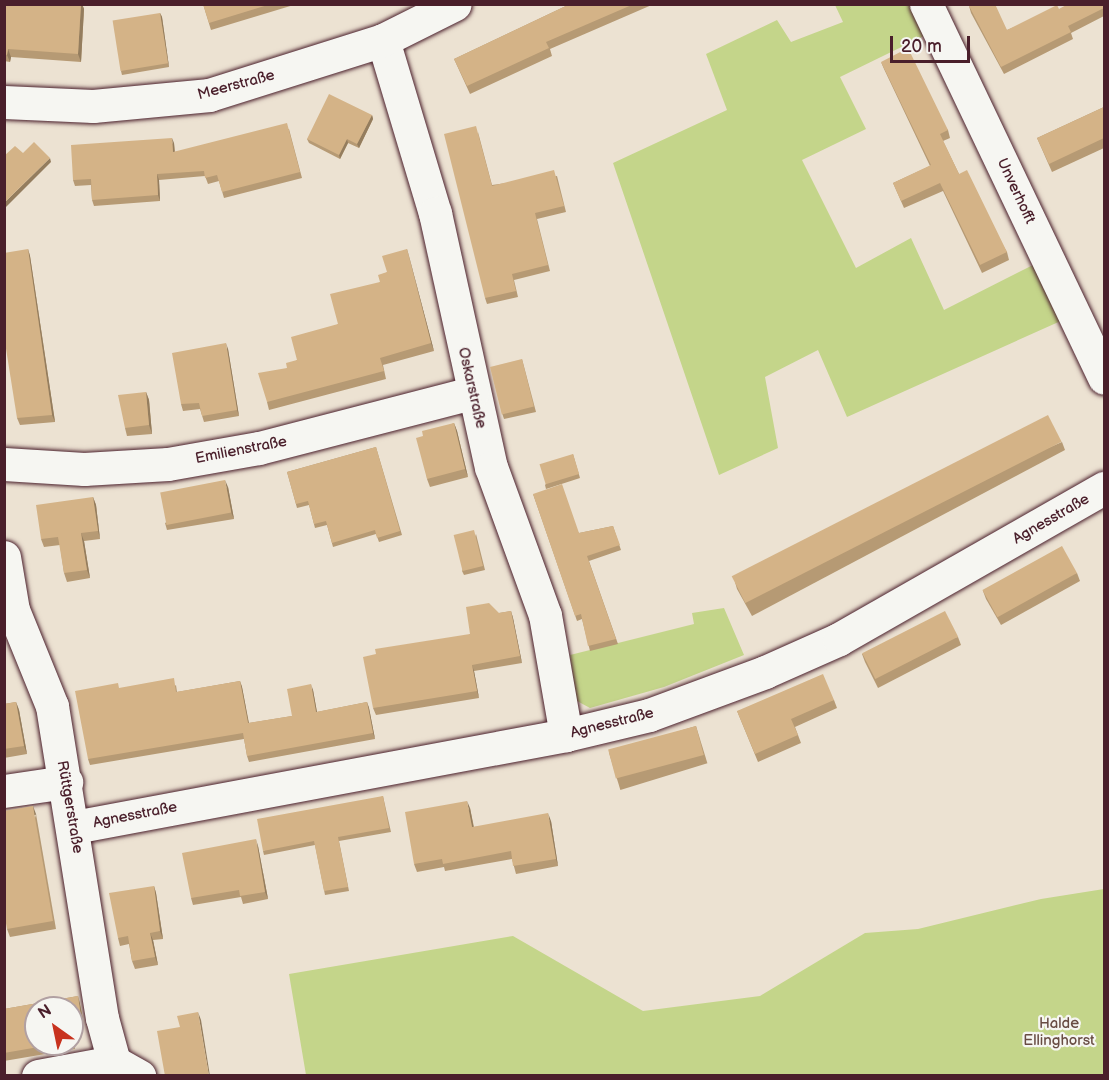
<!DOCTYPE html>
<html>
<head>
<meta charset="utf-8">
<style>
  body { margin:0 }
  #map { position:relative; width:1109px; height:1080px; overflow:hidden; background:#ece2d2; font-family:"Balsamiq Sans",sans-serif }
  div>[style] { position:absolute }
  .green>* { inset:0; background:#c4d58a }
  .roads { filter:drop-shadow(0 0 2px #4a1f2b) drop-shadow(0 0 2px #4a1f2b) }
  .minor>* { height:33px; margin:-16.5px; padding:0 16.5px; transform-origin:16.5px; border-radius:16.5px; background:#f6f6f2 }
  .wall>* { inset:0; background:#b69a74; transform-origin:0 0 }
  .shaded-wall>* { inset:0; background:#947d5e; transform-origin:0 0 }
  .building>* { inset:0; background:#d4b387; transform-origin:0 0 }
  span { translate:-50% -50%; white-space:nowrap; text-align:center; line-height:1.15; -webkit-text-stroke:4.5px #f6f6f2; paint-order:stroke }
  .street-label { font-size:15px; color:#4a1f2b }
  .park-label { font-size:15px; color:#684c43 }
  .frame { position:absolute; inset:0; border:6px solid #4a1f2b; pointer-events:none }
  .north { position:absolute; left:24px; top:996px; width:60px; height:60px; box-sizing:border-box; background:#f6f6f2; border:2px solid #b1a0a2; border-radius:50%; rotate:327deg; font-size:16px; font-weight:700; line-height:24px; text-align:center; color:#4a1f2b }
  .north::after { content:''; display:block; margin:auto; width:21px; height:27px; background:#c8321e; clip-path:polygon(50% 0,100% 100%,50% 72%,0 100%) }
  .scale { position:absolute; left:890px; top:36px; width:80px; height:27px; box-sizing:border-box; border:3px solid #4a1f2b; border-top:0; padding-left:8px; font-size:18px; line-height:21px; white-space:nowrap; color:#4a1f2b; -webkit-text-stroke:4px #f6f6f2; paint-order:stroke }
</style>
</head>
<body>
<div id="map">
  <div class="green">
    <div style="clip-path:polygon(835px 5px,910px 5px,926px 35px,840px 77px,866px 129px,802px 160px,856px 268px,911px 238px,944px 310px,1037px 263px,1063px 320px,847px 417px,818px 350px,765px 377px,778px 448px,719px 475px,613px 163px,727px 110px,706px 54px,777px 20px,791px 42px,843px 22px)"></div>
    <div style="clip-path:polygon(724px 608px,744px 655px,664px 687px,590px 708px,577px 701px,570px 655px,694px 624px,692px 613px)"></div>
    <div style="clip-path:polygon(1104px 889px,1104px 1075px,306px 1075px,289px 974px,513px 936px,643px 1011px,760px 996px,865px 933px,918px 929px,1041px 899px)"></div>
  </div>
  <div class="roads">
    <div class="minor">
      <div style="left:926px;top:4px;width:414px;rotate:64.5deg"></div>
      <div style="left:383px;top:40px;width:181px;rotate:73.3deg"></div>
      <div style="left:435px;top:213px;width:260px;rotate:77.6deg"></div>
      <div style="left:491px;top:467px;width:158px;rotate:70deg"></div>
      <div style="left:545px;top:615px;width:122px;rotate:80.1deg"></div>
      <div style="left:4px;top:102px;width:89px;rotate:2.6deg"></div>
      <div style="left:93px;top:106px;width:117px;rotate:-5.4deg"></div>
      <div style="left:209px;top:95px;width:182px;rotate:-17.5deg"></div>
      <div style="left:383px;top:40px;width:80px;rotate:-26.6deg"></div>
      <div style="left:4px;top:464px;width:80px;rotate:3.6deg"></div>
      <div style="left:84px;top:469px;width:84px;rotate:-3.4deg"></div>
      <div style="left:168px;top:464px;width:92px;rotate:-10deg"></div>
      <div style="left:259px;top:448px;width:220px;rotate:-14.5deg"></div>
      <div style="left:4px;top:557px;width:54px;rotate:80.4deg"></div>
      <div style="left:13px;top:610px;width:104px;rotate:67.9deg"></div>
      <div style="left:52px;top:706px;width:316px;rotate:80.9deg"></div>
      <div style="left:102px;top:1018px;width:46px;rotate:74.7deg"></div>
      <div style="left:114px;top:1062px;width:16px;rotate:117deg"></div>
      <div style="left:4px;top:791px;width:63px;rotate:-8.3deg"></div>
      <div style="left:74px;top:827px;width:501px;rotate:-10.59deg"></div>
      <div style="left:566px;top:735px;width:85px;rotate:-13.5deg"></div>
      <div style="left:649px;top:715px;width:124px;rotate:-20.3deg"></div>
      <div style="left:765px;top:672px;width:81px;rotate:-24deg"></div>
      <div style="left:839px;top:639px;width:305px;rotate:-29.7deg"></div>
      <div style="left:38px;top:1076px;width:77px;rotate:-10.4deg"></div>
      <div style="left:114px;top:1062px;width:29px;rotate:29deg"></div>
    </div>
  </div>
  <div class="wall">
    <div style="clip-path:polygon(4px 4px,82px 4px,84px 9px,81px 62px,11px 57px,10px 62px,4px 61px)"></div>
    <div style="clip-path:polygon(203px 4px,297px 4px,211px 30px)"></div>
    <div style="clip-path:polygon(570px 4px,654px 4px,550px 49px,552px 56px,470px 94px,454px 59px)"></div>
    <div style="clip-path:polygon(1104px 4px,1104px 16px,1071px 33px,1073px 39px,1004px 74px,971px 13px,969px 6px,1007px 30px,1059px 9px)"></div>
    <div style="clip-path:polygon(160px 13px,162px 17px,169px 67px,122px 75px,121px 71px)"></div>
    <div style="clip-path:polygon(881px 62px,948px 130px,950px 138px,943px 141px,959px 174px,1007px 252px,1009px 260px,982px 273px,943px 191px,904px 208px,893px 183px,930px 166px,884px 69px)"></div>
    <div style="clip-path:polygon(1104px 107px,1104px 148px,1052px 172px,1037px 138px)"></div>
    <div style="clip-path:polygon(372px 115px,373px 119px,359px 148px,348px 143px,340px 159px,309px 143px,307px 139px)"></div>
    <div style="clip-path:polygon(289px 129px,302px 178px,224px 198px,219px 181px,208px 184px,205px 176px,159px 180px,160px 201px,94px 206px,92px 200px,91px 185px,75px 186px,73px 180px,174px 143px,175px 152px)"></div>
    <div style="clip-path:polygon(478px 132px,492px 185px,557px 176px,566px 212px,537px 219px,550px 271px,514px 280px,518px 297px,487px 304px,485px 298px)"></div>
    <div style="clip-path:polygon(28px 249px,30px 256px,55px 422px,20px 425px,17px 418px)"></div>
    <div style="clip-path:polygon(407px 249px,434px 351px,383px 365px,386px 379px,269px 410px,267px 402px,287px 368px,297px 360px,338px 324px,380px 282px,387px 272px)"></div>
    <div style="clip-path:polygon(228px 349px,239px 416px,204px 422px,200px 409px,183px 411px,181px 404px)"></div>
    <div style="clip-path:polygon(522px 359px,536px 412px,504px 419px,502px 413px)"></div>
    <div style="clip-path:polygon(146px 392px,149px 400px,152px 434px,127px 436px,125px 428px)"></div>
    <div style="clip-path:polygon(454px 423px,457px 431px,468px 477px,430px 487px,427px 479px,423px 436px)"></div>
    <div style="clip-path:polygon(1062px 442px,1065px 450px,752px 616px,737px 589px,735px 582px)"></div>
    <div style="clip-path:polygon(376px 447px,402px 535px,379px 542px,376px 534px,333px 547px,327px 525px,315px 528px,309px 505px,297px 508px,287px 472px)"></div>
    <div style="clip-path:polygon(573px 454px,580px 478px,546px 489px,545px 485px)"></div>
    <div style="clip-path:polygon(228px 487px,234px 519px,167px 530px,165px 523px)"></div>
    <div style="clip-path:polygon(533px 494px,579px 533px,613px 526px,621px 550px,589px 561px,618px 644px,590px 651px,582px 619px,577px 621px)"></div>
    <div style="clip-path:polygon(93px 497px,96px 505px,100px 539px,84px 541px,90px 578px,67px 582px,64px 573px,60px 545px,44px 547px,41px 539px)"></div>
    <div style="clip-path:polygon(476px 534px,485px 570px,464px 575px,462px 571px)"></div>
    <div style="clip-path:polygon(1077px 573px,1080px 581px,1001px 625px,986px 599px,983px 591px)"></div>
    <div style="clip-path:polygon(511px 611px,513px 618px,522px 663px,474px 671px,479px 698px,376px 715px,373px 708px,470px 634px,499px 613px)"></div>
    <div style="clip-path:polygon(958px 637px,961px 645px,878px 688px,865px 662px,862px 654px)"></div>
    <div style="clip-path:polygon(240px 681px,242px 687px,249px 723px,292px 716px,313px 690px,317px 712px,367px 702px,369px 708px,375px 739px,249px 762px,247px 756px,244px 739px,90px 765px,88px 759px,176px 685px,177px 692px)"></div>
    <div style="clip-path:polygon(834px 700px,837px 708px,795px 727px,801px 743px,758px 762px,737px 711px)"></div>
    <div style="clip-path:polygon(16px 702px,19px 710px,27px 754px,4px 758px,4px 704px)"></div>
    <div style="left:696px;top:726px;width:39px;height:91px;rotate:73deg"></div>
    <div style="clip-path:polygon(383px 796px,391px 832px,339px 841px,349px 891px,325px 895px,315px 845px,264px 855px,263px 851px)"></div>
    <div style="clip-path:polygon(470px 808px,474px 827px,551px 821px,558px 866px,516px 874px,512px 859px,445px 871px,444px 867px,417px 872px,414px 864px)"></div>
    <div style="clip-path:polygon(36px 814px,56px 929px,10px 937px,7px 929px)"></div>
    <div style="clip-path:polygon(258px 846px,268px 899px,243px 904px,241px 897px,193px 905px,191px 898px)"></div>
    <div style="clip-path:polygon(154px 886px,156px 893px,163px 939px,153px 940px,158px 965px,135px 969px,132px 961px,129px 944px,120px 946px,118px 938px)"></div>
    <div style="clip-path:polygon(78px 996px,80px 1004px,84px 1024px,72px 1026px,72px 1008px,36px 1044px,72px 1044px,72px 1028px,75px 1049px,4px 1061px,4px 1009px)"></div>
  </div>
  <div class="shaded-wall">
    <div style="clip-path:polygon(81px 4px,82px 4px,84px 9px,81px 62px,78px 54px)"></div>
    <div style="clip-path:polygon(160px 13px,162px 17px,169px 67px,168px 63px)"></div>
    <div style="clip-path:polygon(8px 49px,11px 57px,10px 62px,7px 55px)"></div>
    <div style="clip-path:polygon(372px 115px,373px 119px,359px 148px,357px 144px)"></div>
    <div style="clip-path:polygon(172px 138px,174px 143px,175px 158px,173px 152px)"></div>
    <div style="clip-path:polygon(347px 139px,348px 143px,340px 159px,339px 155px)"></div>
    <div style="clip-path:polygon(50px 158px,51px 162px,6px 207px,4px 203px)"></div>
    <div style="clip-path:polygon(157px 174px,159px 180px,160px 201px,158px 195px)"></div>
    <div style="clip-path:polygon(28px 249px,30px 256px,55px 422px,52px 415px)"></div>
    <div style="clip-path:polygon(407px 249px,409px 256px,434px 351px,431px 343px)"></div>
    <div style="clip-path:polygon(226px 343px,228px 349px,239px 416px,237px 410px)"></div>
    <div style="clip-path:polygon(146px 392px,149px 400px,152px 434px,149px 425px)"></div>
    <div style="clip-path:polygon(454px 423px,457px 431px,468px 477px,465px 469px)"></div>
    <div style="clip-path:polygon(225px 480px,228px 487px,234px 519px,231px 512px)"></div>
    <div style="clip-path:polygon(93px 497px,96px 505px,100px 539px,98px 531px)"></div>
    <div style="clip-path:polygon(81px 533px,84px 541px,90px 578px,87px 570px)"></div>
    <div style="clip-path:polygon(511px 611px,513px 618px,522px 663px,520px 656px)"></div>
    <div style="clip-path:polygon(472px 665px,474px 671px,479px 698px,477px 691px)"></div>
    <div style="clip-path:polygon(240px 681px,242px 687px,250px 730px,248px 723px)"></div>
    <div style="clip-path:polygon(311px 684px,313px 690px,318px 718px,316px 712px)"></div>
    <div style="clip-path:polygon(16px 702px,19px 710px,27px 754px,24px 746px)"></div>
    <div style="clip-path:polygon(367px 702px,369px 708px,375px 739px,373px 733px)"></div>
    <div style="clip-path:polygon(467px 801px,470px 808px,475px 835px,472px 827px)"></div>
    <div style="left:33px;top:806px;width:9px;height:117px;rotate:69deg"></div>
    <div style="clip-path:polygon(548px 813px,551px 821px,558px 866px,556px 859px)"></div>
    <div style="clip-path:polygon(256px 839px,258px 846px,268px 899px,265px 892px)"></div>
    <div style="clip-path:polygon(154px 886px,156px 893px,163px 939px,160px 931px)"></div>
    <div style="clip-path:polygon(150px 933px,153px 940px,158px 965px,155px 957px)"></div>
    <div style="clip-path:polygon(78px 996px,80px 1004px,84px 1024px,81px 1017px)"></div>
    <div style="clip-path:polygon(198px 1012px,201px 1020px,210px 1076px,209px 1076px)"></div>
    <div style="clip-path:polygon(72px 1028px,75px 1049px,72px 1037px)"></div>
  </div>
  <div class="building">
    <div style="clip-path:polygon(4px 4px,81px 4px,78px 54px,8px 49px,7px 55px,4px 54px)"></div>
    <div style="clip-path:polygon(203px 4px,271px 4px,209px 23px)"></div>
    <div style="clip-path:polygon(570px 4px,634px 4px,546px 42px,549px 48px,467px 86px,454px 59px)"></div>
    <div style="clip-path:polygon(972px 4px,995px 4px,1007px 30px,1057px 5px,1059px 9px,1068px 4px,1104px 4px,1104px 8px,1068px 26px,1071px 32px,1001px 67px,969px 6px)"></div>
    <div style="left:160px;top:13px;width:51px;height:48px;rotate:81deg"></div>
    <div style="clip-path:polygon(908px 48px,948px 130px,940px 134px,959px 174px,967px 170px,1007px 252px,980px 265px,940px 183px,901px 201px,893px 183px,931px 165px,881px 62px)"></div>
    <div style="clip-path:polygon(329px 94px,372px 115px,357px 144px,347px 139px,339px 155px,307px 139px)"></div>
    <div style="clip-path:polygon(1104px 107px,1104px 138px,1049px 164px,1037px 138px)"></div>
    <div style="clip-path:polygon(287px 123px,300px 172px,222px 192px,217px 175px,205px 178px,204px 171px,157px 174px,158px 195px,92px 200px,91px 179px,73px 180px,71px 145px,172px 138px,173px 152px)"></div>
    <div style="clip-path:polygon(476px 126px,492px 186px,554px 170px,564px 206px,535px 213px,548px 265px,512px 274px,516px 291px,485px 298px,444px 134px)"></div>
    <div style="clip-path:polygon(34px 142px,50px 158px,4px 203px,4px 156px,15px 146px,23px 153px)"></div>
    <div style="clip-path:polygon(28px 249px,52px 415px,17px 418px,4px 336px,4px 253px)"></div>
    <div style="clip-path:polygon(407px 249px,431px 343px,380px 358px,384px 371px,267px 402px,258px 373px,287px 368px,286px 363px,297px 360px,291px 337px,338px 324px,330px 294px,380px 282px,378px 275px,387px 272px,382px 256px)"></div>
    <div style="clip-path:polygon(226px 343px,237px 410px,202px 416px,199px 403px,181px 404px,172px 353px)"></div>
    <div style="left:522px;top:359px;width:49px;height:33px;rotate:76deg"></div>
    <div style="clip-path:polygon(146px 392px,149px 425px,125px 428px,118px 395px)"></div>
    <div style="left:1048px;top:415px;width:30px;height:355px;rotate:63deg"></div>
    <div style="clip-path:polygon(454px 423px,465px 469px,427px 479px,416px 438px,423px 436px,422px 431px)"></div>
    <div style="clip-path:polygon(376px 447px,400px 531px,377px 538px,375px 530px,332px 543px,326px 521px,314px 524px,308px 501px,296px 504px,287px 472px)"></div>
    <div style="left:573px;top:454px;width:21px;height:35px;rotate:73deg"></div>
    <div style="left:225px;top:480px;width:33px;height:66px;rotate:79deg"></div>
    <div style="clip-path:polygon(562px 484px,579px 533px,613px 526px,620px 545px,587px 556px,616px 639px,588px 646px,581px 614px,575px 616px,533px 494px)"></div>
    <div style="clip-path:polygon(93px 497px,98px 531px,81px 533px,87px 570px,64px 573px,58px 537px,41px 539px,36px 505px)"></div>
    <div style="left:474px;top:530px;width:37px;height:21px;rotate:76deg"></div>
    <div style="left:1062px;top:546px;width:31px;height:91px;rotate:61deg"></div>
    <div style="clip-path:polygon(489px 603px,499px 613px,511px 611px,520px 656px,472px 665px,477px 691px,373px 708px,363px 657px,376px 654px,375px 649px,470px 634px,466px 607px)"></div>
    <div style="left:945px;top:611px;width:29px;height:93px;rotate:63deg"></div>
    <div style="clip-path:polygon(823px 674px,834px 700px,791px 719px,798px 735px,755px 754px,737px 711px)"></div>
    <div style="clip-path:polygon(174px 678px,176px 692px,240px 681px,248px 723px,292px 716px,287px 689px,311px 684px,316px 712px,367px 702px,373px 733px,247px 756px,243px 733px,88px 759px,75px 691px,118px 683px,119px 688px)"></div>
    <div style="clip-path:polygon(16px 702px,24px 746px,4px 749px,4px 704px)"></div>
    <div style="left:696px;top:726px;width:30px;height:91px;rotate:75deg"></div>
    <div style="clip-path:polygon(383px 796px,389px 828px,338px 837px,348px 887px,324px 891px,314px 841px,263px 851px,257px 819px)"></div>
    <div style="clip-path:polygon(467px 801px,472px 827px,548px 813px,556px 859px,513px 866px,511px 851px,443px 864px,442px 859px,414px 864px,405px 812px)"></div>
    <div style="clip-path:polygon(33px 806px,53px 921px,7px 929px,4px 912px,4px 811px)"></div>
    <div style="clip-path:polygon(256px 839px,265px 892px,240px 896px,239px 890px,191px 898px,182px 853px)"></div>
    <div style="clip-path:polygon(154px 886px,160px 931px,150px 933px,155px 957px,132px 961px,128px 936px,118px 938px,109px 893px)"></div>
    <div style="clip-path:polygon(78px 996px,81px 1017px,72px 1018px,72px 1008px,36px 1008px,36px 1044px,56px 1044px,4px 1053px,4px 1009px)"></div>
    <div style="clip-path:polygon(198px 1012px,209px 1076px,165px 1076px,157px 1031px,180px 1027px,177px 1016px)"></div>
  </div>
  <div class="street-label">
    <span style="left:236px;top:85px;rotate:-15deg">Meerstraße</span>
    <span style="left:1016px;top:191px;rotate:65deg">Unverhofft</span>
    <span style="left:472px;top:388px;rotate:77deg">Oskarstraße</span>
    <span style="left:241px;top:450px;rotate:-11deg">Emilienstraße</span>
    <span style="left:1051px;top:519px;rotate:-30deg">Agnesstraße</span>
    <span style="left:612px;top:723px;rotate:-14deg">Agnesstraße</span>
    <span style="left:70px;top:807px;rotate:80deg">Rüttgerstraße</span>
    <span style="left:135px;top:815px;rotate:-11deg">Agnesstraße</span>
  </div>
  <div class="park-label">
    <span style="left:1059px;top:1032px">Halde<br>Ellinghorst</span>
  </div>
  <div class="frame"></div>
  <div class="north">N</div>
  <div class="scale">20 m</div>
</div>
</body>
</html>
